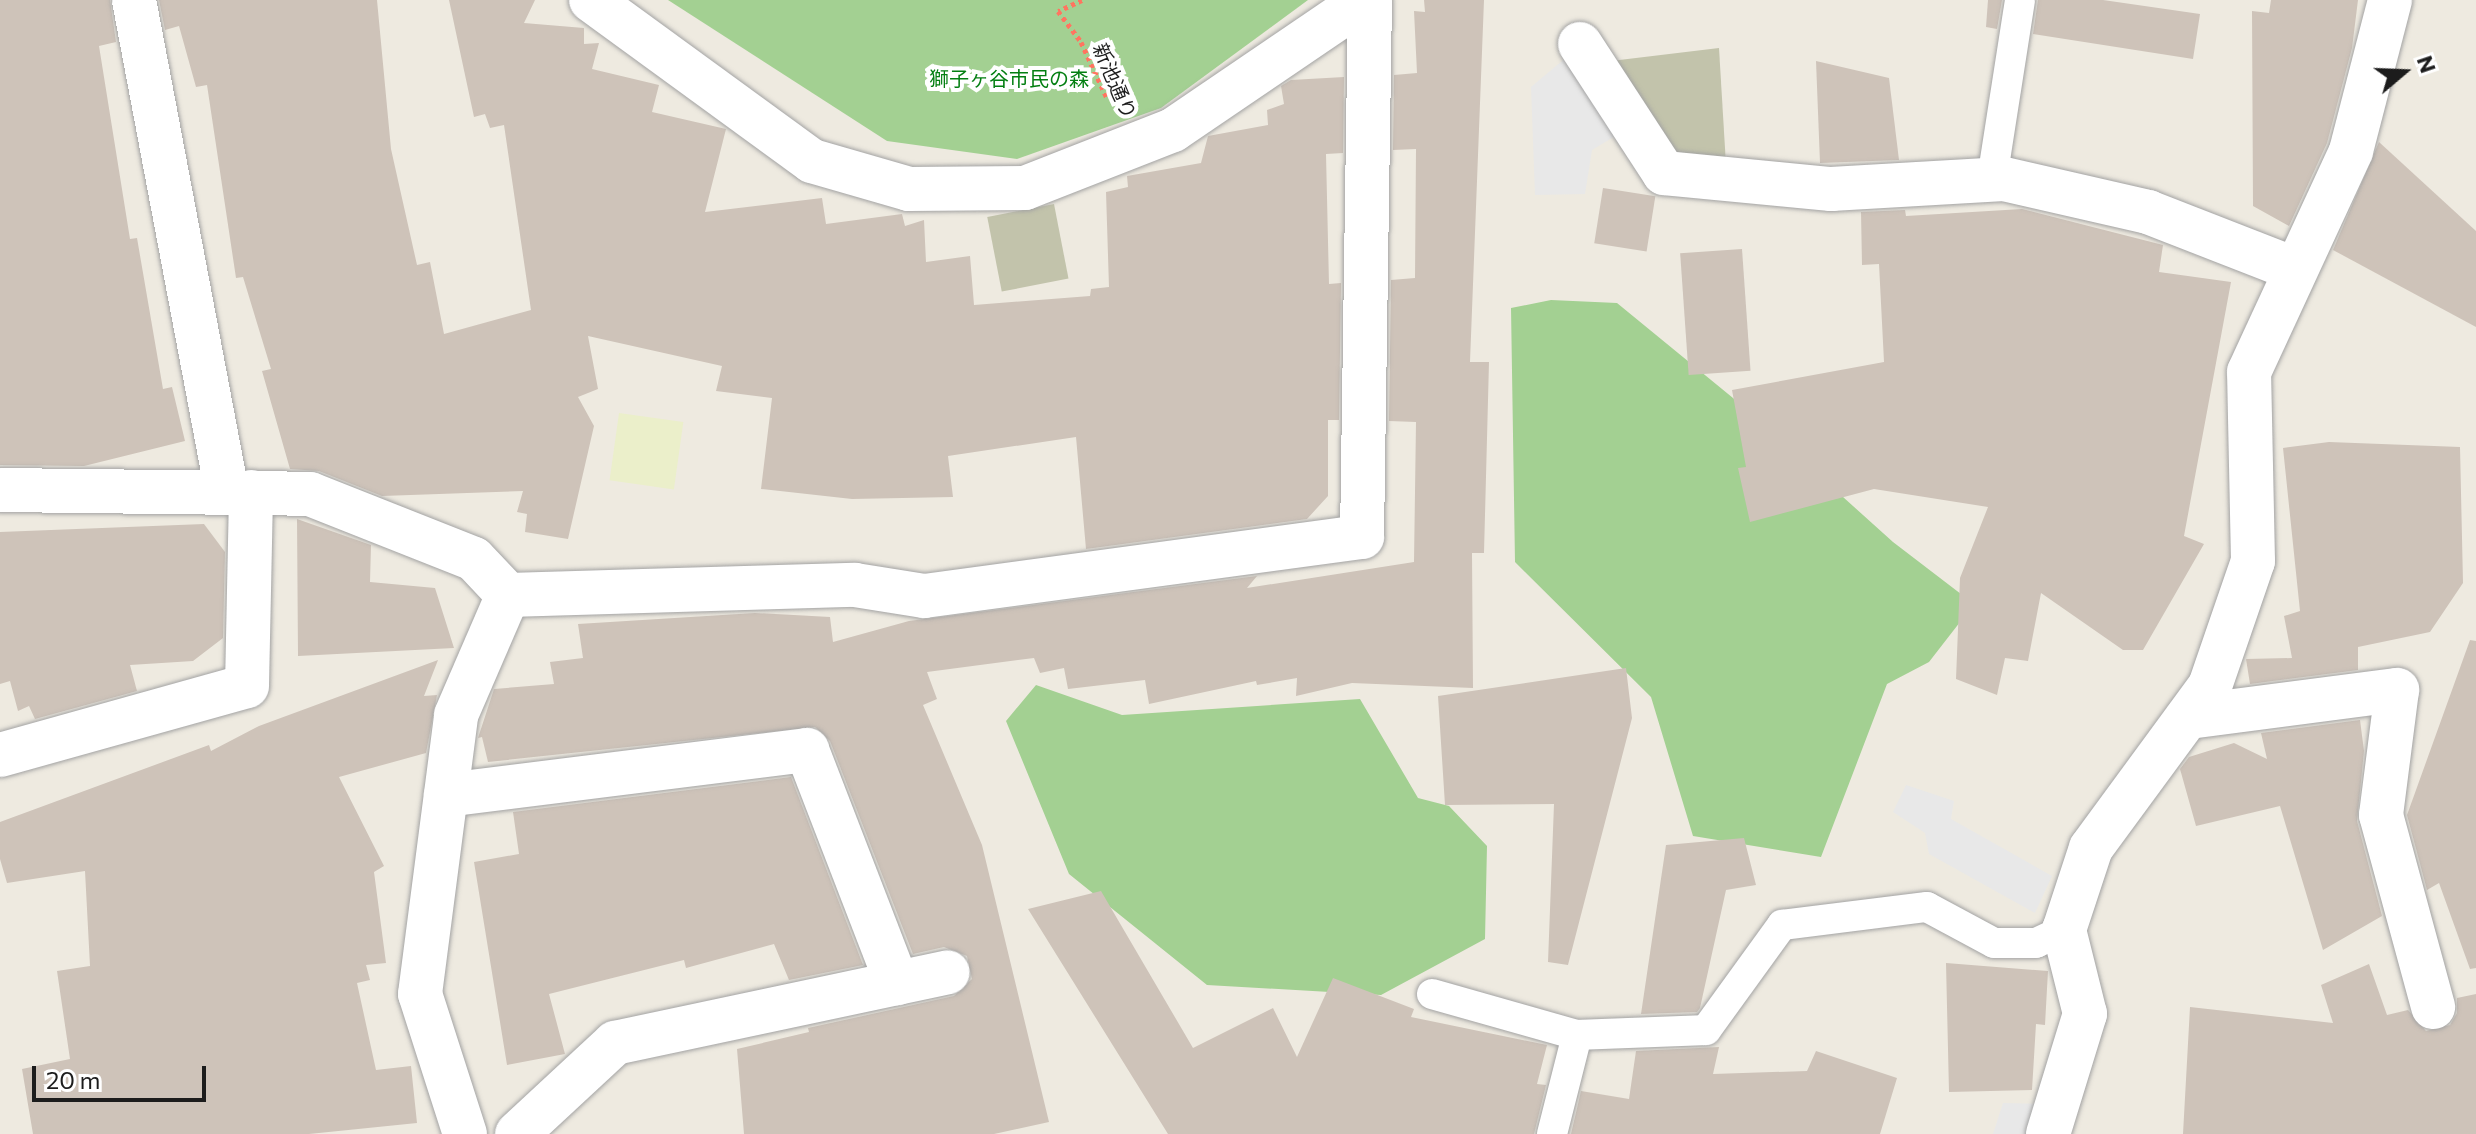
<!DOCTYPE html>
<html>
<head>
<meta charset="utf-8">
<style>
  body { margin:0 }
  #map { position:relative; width:2476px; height:1134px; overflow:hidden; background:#eeeae0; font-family:Commissioner,"Noto Sans JP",sans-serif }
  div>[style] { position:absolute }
  .construction>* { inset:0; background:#c2c3ab; transform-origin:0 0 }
  .farmland>* { inset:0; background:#ebefca; transform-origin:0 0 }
  .forest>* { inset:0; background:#a3d092 }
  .parking>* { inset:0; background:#e8e8e8 }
  .building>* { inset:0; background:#cec3b9; transform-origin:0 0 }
  .path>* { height:5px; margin-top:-2.5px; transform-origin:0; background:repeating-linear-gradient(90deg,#ff7560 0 4px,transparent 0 8px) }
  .roads { filter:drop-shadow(0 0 2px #a3a3a3) drop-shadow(0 0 2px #a3a3a3) }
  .lane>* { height:30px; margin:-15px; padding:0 15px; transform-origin:15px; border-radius:15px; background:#fff }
  .street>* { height:44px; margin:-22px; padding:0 22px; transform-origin:22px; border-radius:22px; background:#fff }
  span { translate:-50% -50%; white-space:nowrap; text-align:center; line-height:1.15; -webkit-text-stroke:8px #fff; paint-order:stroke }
  .park-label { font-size:20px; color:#047f12 }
  .street-label { font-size:20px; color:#1c1c1c }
  .north { position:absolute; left:2364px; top:32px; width:80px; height:80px; -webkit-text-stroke:6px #fff; paint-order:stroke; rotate:71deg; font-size:22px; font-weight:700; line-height:32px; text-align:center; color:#1c1c1c }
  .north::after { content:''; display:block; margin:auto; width:28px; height:36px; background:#1c1c1c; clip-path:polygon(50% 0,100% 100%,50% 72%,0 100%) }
  .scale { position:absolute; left:32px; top:1066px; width:174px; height:36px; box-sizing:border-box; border:4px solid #1c1c1c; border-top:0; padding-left:10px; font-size:24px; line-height:28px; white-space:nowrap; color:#1c1c1c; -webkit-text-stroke:6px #fff; paint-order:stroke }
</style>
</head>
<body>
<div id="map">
  <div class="construction">
    <div style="clip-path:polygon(1719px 48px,1726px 165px,1670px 158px,1611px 61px)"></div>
    <div style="left:1054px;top:204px;width:76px;height:68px;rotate:79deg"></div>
  </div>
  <div class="farmland">
    <div style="left:619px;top:413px;width:65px;height:68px;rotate:8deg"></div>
  </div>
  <div class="forest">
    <div style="clip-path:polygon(668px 0,1308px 0,1161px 108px,1017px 159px,887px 141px)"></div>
    <div style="clip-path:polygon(1551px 300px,1617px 303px,1733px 398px,1893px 542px,1974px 604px,1929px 662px,1887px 684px,1821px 857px,1693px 836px,1651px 697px,1515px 562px,1511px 308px)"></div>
    <div style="clip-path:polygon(1036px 685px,1122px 715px,1360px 699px,1418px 798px,1449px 806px,1487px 846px,1485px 939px,1381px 995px,1207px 985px,1069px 874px,1006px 721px)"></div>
  </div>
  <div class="parking">
    <div style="clip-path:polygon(1568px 56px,1617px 135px,1592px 150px,1585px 194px,1535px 195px,1531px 87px)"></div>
    <div style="clip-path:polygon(1906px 785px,1954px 801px,1951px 819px,2052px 876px,2035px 913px,1929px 854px,1925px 833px,1893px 812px)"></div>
    <div style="clip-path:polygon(2003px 1103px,2042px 1104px,2033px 1134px,1993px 1134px)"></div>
  </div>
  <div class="building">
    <div style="clip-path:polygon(0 0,110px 0,116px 42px,99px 46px,130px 239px,137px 238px,163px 389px,172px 387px,185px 441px,84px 466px,0 465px)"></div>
    <div style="clip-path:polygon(159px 0,377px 0,391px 149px,417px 265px,430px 262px,444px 334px,531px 310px,504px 125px,490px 128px,485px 114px,474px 117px,449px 0,535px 0,524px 23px,584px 28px,584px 44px,599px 43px,592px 69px,659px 85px,652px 112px,726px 129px,705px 212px,822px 198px,826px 224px,902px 214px,905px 226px,924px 220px,926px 262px,970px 256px,974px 305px,1090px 296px,1091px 289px,1109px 287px,1106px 192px,1128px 187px,1127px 176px,1201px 163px,1208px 136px,1268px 125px,1267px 110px,1284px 104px,1281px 86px,1291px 80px,1344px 77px,1343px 153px,1326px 154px,1329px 284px,1341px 283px,1339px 420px,1328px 420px,1328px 496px,1307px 519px,1086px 549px,1076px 437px,948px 456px,953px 497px,852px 499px,761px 489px,772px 398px,716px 391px,722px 366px,588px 336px,598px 389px,578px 397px,594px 426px,568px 539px,525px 532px,527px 514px,517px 512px,523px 491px,382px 496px,319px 471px,290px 469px,262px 371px,271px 369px,243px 277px,236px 278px,207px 85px,196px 87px,179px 26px,165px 30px)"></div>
    <div style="clip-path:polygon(1424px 0,1484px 0,1470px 362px,1489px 362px,1484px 553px,1472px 553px,1473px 688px,1352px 683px,1296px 696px,1297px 678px,1257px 685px,1256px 681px,1149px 704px,1145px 680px,1068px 689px,1064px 668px,1040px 673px,1034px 658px,927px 672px,937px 699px,923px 705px,982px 845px,1049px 1122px,994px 1134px,744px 1134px,737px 1049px,809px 1032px,808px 1028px,954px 996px,972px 979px,967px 956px,944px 947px,913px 954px,830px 741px,815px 727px,488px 762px,482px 737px,478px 738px,494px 689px,554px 684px,550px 662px,583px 658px,578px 624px,755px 613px,830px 617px,833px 642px,909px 621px,1257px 576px,1247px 588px,1414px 562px,1416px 422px,1389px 421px,1391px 280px,1415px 278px,1416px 149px,1393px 150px,1394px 75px,1417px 73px,1414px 11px,1425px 12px)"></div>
    <div style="clip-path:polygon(1988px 0,2002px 0,1997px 29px,1986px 27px)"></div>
    <div style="clip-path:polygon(2038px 0,2103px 0,2200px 14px,2193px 59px,2033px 34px)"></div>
    <div style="clip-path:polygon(2271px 0,2358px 0,2352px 48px,2327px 143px,2289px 226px,2253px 206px,2252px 11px,2269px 13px)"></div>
    <div style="clip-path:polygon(1816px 61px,1889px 78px,1899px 160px,1820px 163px)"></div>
    <div style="clip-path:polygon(2379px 142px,2476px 231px,2476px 327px,2333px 250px)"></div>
    <div style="left:1603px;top:188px;width:53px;height:56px;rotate:9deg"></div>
    <div style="clip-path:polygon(2022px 209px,2163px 245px,2159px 272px,2231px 282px,2184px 536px,2204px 544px,2143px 650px,2123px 650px,2041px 593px,2028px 661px,2005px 658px,1997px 695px,1956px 679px,1960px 578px,1988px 507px,1874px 489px,1750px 522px,1738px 468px,1746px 467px,1732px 390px,1884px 362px,1879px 264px,1862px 265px,1861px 212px,1905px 210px,1906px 216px)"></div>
    <div style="left:1742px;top:249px;width:122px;height:62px;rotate:86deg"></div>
    <div style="clip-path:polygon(2329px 442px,2460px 447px,2463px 583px,2430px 632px,2358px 647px,2358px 670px,2250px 684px,2246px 659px,2292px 658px,2284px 616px,2300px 611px,2283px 448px)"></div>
    <div style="clip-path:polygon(297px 519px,371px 545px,370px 582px,435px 588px,454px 648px,298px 656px)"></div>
    <div style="clip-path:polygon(204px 524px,225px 552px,223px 638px,193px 661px,130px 665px,137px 691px,35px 719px,29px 706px,18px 711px,10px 681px,0 684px,0 532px)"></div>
    <div style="clip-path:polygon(2470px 640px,2476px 641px,2476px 968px,2470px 969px,2439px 883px,2427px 890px,2407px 815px)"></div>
    <div style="clip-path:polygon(438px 660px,424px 696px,437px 695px,426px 753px,339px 777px,384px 866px,374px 872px,386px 963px,366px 965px,370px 980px,357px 983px,376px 1070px,411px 1066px,417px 1123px,309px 1134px,33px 1134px,22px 1069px,70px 1059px,57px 971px,90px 966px,85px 871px,7px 883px,0 859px,0 822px,209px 745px,211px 751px,259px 726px)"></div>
    <div style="clip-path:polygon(1626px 668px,1632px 718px,1568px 965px,1548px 962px,1554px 804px,1445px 805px,1438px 696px)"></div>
    <div style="clip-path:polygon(2360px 720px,2364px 751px,2357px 821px,2382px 916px,2323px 950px,2280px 806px,2196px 826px,2180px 769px,2189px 757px,2234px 743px,2267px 759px,2261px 733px)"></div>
    <div style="clip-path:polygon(791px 777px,863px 965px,789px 980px,774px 944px,686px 968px,684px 960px,549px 994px,565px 1054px,507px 1065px,474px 862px,519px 854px,513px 812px)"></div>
    <div style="clip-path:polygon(1744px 838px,1756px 885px,1726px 890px,1700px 1008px,1697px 1012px,1641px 1014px,1666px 845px)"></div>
    <div style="clip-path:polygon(1101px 891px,1193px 1048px,1273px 1008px,1297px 1057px,1333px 978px,1414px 1009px,1411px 1017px,1547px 1045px,1537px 1084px,1546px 1085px,1534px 1134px,1168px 1134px,1028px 909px)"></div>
    <div style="clip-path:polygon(1946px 963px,2048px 971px,2045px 1025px,2036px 1024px,2032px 1090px,1949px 1092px)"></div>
    <div style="clip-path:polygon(2369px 964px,2387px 1015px,2408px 1010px,2426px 1031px,2450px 1025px,2457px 1013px,2457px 998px,2476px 994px,2476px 1134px,2183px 1134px,2190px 1007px,2333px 1023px,2321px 985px)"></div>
    <div style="clip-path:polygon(1719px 1047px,1713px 1074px,1807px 1071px,1816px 1051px,1897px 1078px,1880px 1134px,1571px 1134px,1581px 1091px,1629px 1099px,1636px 1051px)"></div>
  </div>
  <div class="path">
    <div style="left:1082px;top:0;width:26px;rotate:155deg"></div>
    <div style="left:1058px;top:11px;width:39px;rotate:53deg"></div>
    <div style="left:1081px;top:42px;width:62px;rotate:65.1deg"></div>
  </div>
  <div class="roads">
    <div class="lane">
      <div style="left:1992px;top:179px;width:181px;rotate:-81.1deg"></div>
      <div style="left:1432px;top:994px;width:151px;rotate:15.8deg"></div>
      <div style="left:1552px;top:1134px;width:102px;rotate:-75.8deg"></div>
      <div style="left:1577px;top:1035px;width:129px;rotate:-2.2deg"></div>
      <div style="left:1706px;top:1030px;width:130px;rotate:-54.1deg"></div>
      <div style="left:1782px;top:925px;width:146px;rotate:-7.1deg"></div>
      <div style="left:1927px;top:907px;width:76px;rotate:28.2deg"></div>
      <div style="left:1994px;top:943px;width:42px"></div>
      <div style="left:2036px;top:943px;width:31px;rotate:-25deg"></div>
    </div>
    <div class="street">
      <div style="left:134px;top:0;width:500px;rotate:79.3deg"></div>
      <div style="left:591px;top:0;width:273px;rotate:36.1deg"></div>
      <div style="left:812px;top:161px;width:101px;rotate:16.1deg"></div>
      <div style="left:909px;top:189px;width:116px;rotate:-0.5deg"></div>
      <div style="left:1025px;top:188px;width:159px;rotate:-21.4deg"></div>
      <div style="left:1173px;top:130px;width:231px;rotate:-34.2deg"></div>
      <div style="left:1580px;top:44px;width:154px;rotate:56.9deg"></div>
      <div style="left:1664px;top:173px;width:168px;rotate:5.5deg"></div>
      <div style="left:1831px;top:189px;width:173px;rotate:-3.3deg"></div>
      <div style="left:2004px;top:179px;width:148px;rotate:12.9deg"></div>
      <div style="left:2148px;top:212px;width:157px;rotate:21.3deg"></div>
      <div style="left:0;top:490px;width:310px;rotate:0.7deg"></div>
      <div style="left:310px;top:494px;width:176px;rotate:21.6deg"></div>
      <div style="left:474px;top:559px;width:50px;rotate:46.6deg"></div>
      <div style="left:508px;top:595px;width:347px;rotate:-1.7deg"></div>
      <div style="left:855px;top:585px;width:70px;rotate:9.1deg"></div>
      <div style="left:924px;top:596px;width:442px;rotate:-7.7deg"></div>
      <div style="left:1362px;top:537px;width:537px;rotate:-89.15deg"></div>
      <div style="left:2188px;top:717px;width:211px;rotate:-7.4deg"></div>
      <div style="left:2397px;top:690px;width:126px;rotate:97.3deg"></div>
      <div style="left:2381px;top:815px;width:199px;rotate:74.8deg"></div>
      <div style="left:0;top:755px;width:256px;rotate:-15.6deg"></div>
      <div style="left:247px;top:686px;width:194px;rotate:-88.8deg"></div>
      <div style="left:446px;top:795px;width:364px;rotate:-7.1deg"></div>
      <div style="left:807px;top:750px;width:250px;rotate:68.9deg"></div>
      <div style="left:465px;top:1134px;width:147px;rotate:-107.8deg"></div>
      <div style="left:420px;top:994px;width:281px;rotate:-82.6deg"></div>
      <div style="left:456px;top:715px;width:131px;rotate:-66.6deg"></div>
      <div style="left:517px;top:1134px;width:134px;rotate:-42.9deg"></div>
      <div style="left:615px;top:1043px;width:340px;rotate:-12deg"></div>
      <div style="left:2048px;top:1134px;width:126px;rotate:-72.9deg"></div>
      <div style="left:2085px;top:1014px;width:87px;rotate:-104deg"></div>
      <div style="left:2064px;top:930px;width:86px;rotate:-71.8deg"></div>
      <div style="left:2091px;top:848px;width:201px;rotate:-53.7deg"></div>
      <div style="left:2210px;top:686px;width:132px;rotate:-71deg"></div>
      <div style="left:2253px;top:561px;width:189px;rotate:-91.2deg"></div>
      <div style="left:2249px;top:372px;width:243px;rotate:-65.2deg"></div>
      <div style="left:2351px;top:151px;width:156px;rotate:-75.5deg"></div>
    </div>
  </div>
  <div class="park-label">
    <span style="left:1009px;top:78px">獅子ヶ谷市民の森</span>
  </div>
  <div class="street-label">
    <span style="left:1115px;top:81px;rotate:67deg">新池通り</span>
  </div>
  <div class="north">N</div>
  <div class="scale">20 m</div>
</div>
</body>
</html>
